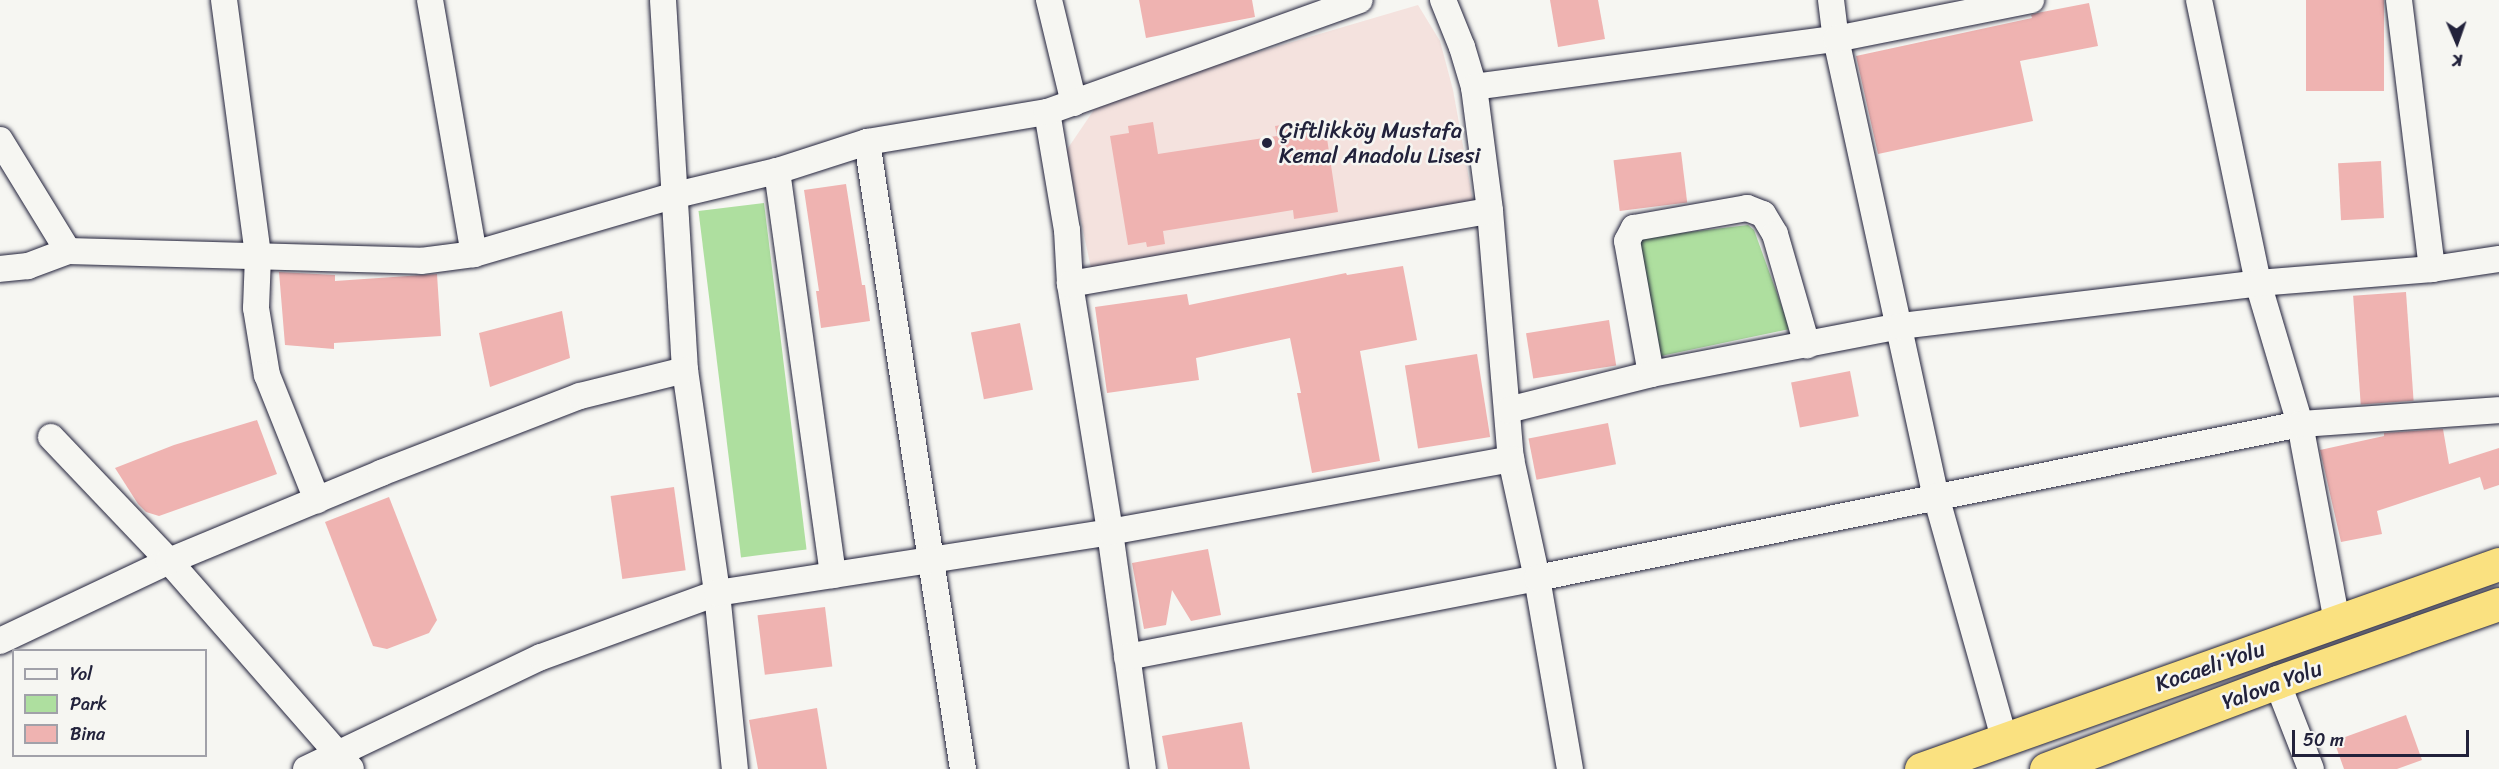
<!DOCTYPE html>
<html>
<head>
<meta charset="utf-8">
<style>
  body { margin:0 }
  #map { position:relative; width:2499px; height:769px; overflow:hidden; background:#f6f6f2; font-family:Sriracha,sans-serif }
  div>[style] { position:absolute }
  .built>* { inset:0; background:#f4e2de }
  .green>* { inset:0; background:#aedf9f; transform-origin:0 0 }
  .building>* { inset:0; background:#efb3b1; transform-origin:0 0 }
  .roads { filter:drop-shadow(0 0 2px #22223b) drop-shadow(0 0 2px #22223b) }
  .minor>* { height:26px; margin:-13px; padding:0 13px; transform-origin:13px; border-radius:13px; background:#f6f6f2 }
  .trunk>* { height:33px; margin:-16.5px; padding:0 16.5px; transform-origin:16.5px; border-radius:16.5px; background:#fae180 }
  .dots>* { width:16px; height:16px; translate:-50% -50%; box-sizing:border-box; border:3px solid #f6f6f2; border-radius:50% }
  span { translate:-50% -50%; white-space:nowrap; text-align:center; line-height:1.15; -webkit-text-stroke:5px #f6f6f2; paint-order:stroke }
  .poi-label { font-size:22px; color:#22223b }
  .left { translate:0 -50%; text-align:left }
  .street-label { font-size:22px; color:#22223b }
  .legend { position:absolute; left:12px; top:649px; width:195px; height:108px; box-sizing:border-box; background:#f6f6f2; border:2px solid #a1a1a9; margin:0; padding:8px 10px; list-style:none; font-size:18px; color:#22223b }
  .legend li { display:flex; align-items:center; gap:12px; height:30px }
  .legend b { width:30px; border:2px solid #a1a1a9 }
  .north { position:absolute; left:2427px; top:12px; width:60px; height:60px; -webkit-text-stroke:4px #f6f6f2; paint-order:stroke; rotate:178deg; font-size:16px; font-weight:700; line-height:24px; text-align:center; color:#22223b }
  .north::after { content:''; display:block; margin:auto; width:21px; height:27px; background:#22223b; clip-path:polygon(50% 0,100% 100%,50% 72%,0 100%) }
  .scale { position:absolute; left:2292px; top:730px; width:177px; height:27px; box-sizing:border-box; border:3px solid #22223b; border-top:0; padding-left:8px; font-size:18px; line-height:21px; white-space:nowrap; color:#22223b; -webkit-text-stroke:4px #f6f6f2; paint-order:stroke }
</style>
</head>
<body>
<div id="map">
  <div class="built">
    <div style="clip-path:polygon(1418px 5px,1440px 41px,1453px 90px,1473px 201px,1091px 268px,1066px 151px,1102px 98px)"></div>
  </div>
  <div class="green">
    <div style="left:764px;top:203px;width:349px;height:66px;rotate:83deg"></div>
    <div style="clip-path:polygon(1748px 225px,1754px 230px,1790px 329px,1661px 356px,1639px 238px)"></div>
  </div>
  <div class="building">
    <div style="clip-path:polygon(1139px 0,1252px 0,1255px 17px,1146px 38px)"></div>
    <div style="clip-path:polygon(1550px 0,1598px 0,1605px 39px,1558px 47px)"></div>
    <div style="left:2306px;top:0;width:78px;height:91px"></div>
    <div style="clip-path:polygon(2089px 3px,2098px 46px,2020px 61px,2033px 121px,1878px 154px,1856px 56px,2032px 18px,2031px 15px,2037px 13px)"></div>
    <div style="clip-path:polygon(1153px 122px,1158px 154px,1277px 136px,1275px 126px,1303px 122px,1304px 128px,1325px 125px,1338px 212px,1294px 219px,1293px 210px,1163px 231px,1165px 244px,1147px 247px,1146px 242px,1128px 245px,1110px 136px,1129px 133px,1128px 126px)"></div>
    <div style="left:1681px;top:152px;width:51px;height:68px;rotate:83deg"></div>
    <div style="left:2381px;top:161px;width:57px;height:43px;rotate:87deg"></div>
    <div style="clip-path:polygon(846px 184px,862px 285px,865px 285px,870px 321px,821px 328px,816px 291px,819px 291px,804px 190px)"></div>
    <div style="clip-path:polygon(1403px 266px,1417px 340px,1360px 351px,1380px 461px,1312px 473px,1297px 393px,1301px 393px,1290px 338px,1196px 358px,1199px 380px,1107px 393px,1095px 307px,1187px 294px,1189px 305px,1346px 273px,1347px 275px)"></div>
    <div style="clip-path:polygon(279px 272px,335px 275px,335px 281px,437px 274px,441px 336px,334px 343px,334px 349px,285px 345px)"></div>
    <div style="left:2406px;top:292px;width:109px;height:53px;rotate:86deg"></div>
    <div style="clip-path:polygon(562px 311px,570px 358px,490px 387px,479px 333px)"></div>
    <div style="left:1609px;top:320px;width:46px;height:84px;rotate:81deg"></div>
    <div style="left:1020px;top:323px;width:68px;height:50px;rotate:79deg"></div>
    <div style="left:1477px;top:354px;width:84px;height:73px;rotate:81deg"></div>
    <div style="left:1850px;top:371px;width:46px;height:60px;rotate:79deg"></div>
    <div style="clip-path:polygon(257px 420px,277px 474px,159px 516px,146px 512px,138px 504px,115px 468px,174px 445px)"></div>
    <div style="left:1608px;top:423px;width:42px;height:81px;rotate:79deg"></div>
    <div style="clip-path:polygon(2443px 429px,2449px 464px,2499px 448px,2499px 485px,2484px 490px,2480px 477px,2377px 511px,2382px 534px,2341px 542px,2320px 450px,2384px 436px,2384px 433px)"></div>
    <div style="left:674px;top:487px;width:84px;height:64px;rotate:82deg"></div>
    <div style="clip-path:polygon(389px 497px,437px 620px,429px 633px,387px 649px,373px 646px,325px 522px)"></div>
    <div style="clip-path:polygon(1208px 549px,1221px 615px,1191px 621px,1172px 590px,1166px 625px,1144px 629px,1132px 563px)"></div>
    <div style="left:825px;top:607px;width:60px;height:68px;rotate:83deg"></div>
    <div style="clip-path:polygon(817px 708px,827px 769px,758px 769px,749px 720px)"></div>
    <div style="clip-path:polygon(2406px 715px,2422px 760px,2397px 769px,2344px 769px,2334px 741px)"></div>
    <div style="clip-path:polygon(1242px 722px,1250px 769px,1168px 769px,1162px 736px)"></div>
  </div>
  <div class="roads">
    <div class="minor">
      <div style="left:224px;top:0;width:258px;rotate:82.4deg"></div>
      <div style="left:258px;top:256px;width:52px;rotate:92.2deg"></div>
      <div style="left:256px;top:308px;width:68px;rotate:80.7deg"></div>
      <div style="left:267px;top:375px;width:135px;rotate:68.2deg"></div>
      <div style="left:430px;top:0;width:258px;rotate:80.2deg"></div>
      <div style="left:663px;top:0;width:371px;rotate:86.6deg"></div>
      <div style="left:685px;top:370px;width:225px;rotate:81.8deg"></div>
      <div style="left:717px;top:593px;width:177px;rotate:84.2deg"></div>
      <div style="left:1049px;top:0;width:106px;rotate:76.4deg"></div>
      <div style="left:1443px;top:0;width:51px;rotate:68deg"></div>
      <div style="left:1462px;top:47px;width:42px;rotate:73.3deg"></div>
      <div style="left:1474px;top:87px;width:125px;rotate:82.6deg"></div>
      <div style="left:1490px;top:211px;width:249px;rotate:85.2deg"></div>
      <div style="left:1511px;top:459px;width:122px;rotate:77.7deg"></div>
      <div style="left:1537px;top:578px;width:194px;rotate:80.2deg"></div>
      <div style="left:1831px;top:0;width:39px;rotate:83deg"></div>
      <div style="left:1836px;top:39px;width:468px;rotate:77.7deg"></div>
      <div style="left:1936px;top:496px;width:251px;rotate:74.3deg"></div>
      <div style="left:2199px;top:0;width:289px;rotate:78.2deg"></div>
      <div style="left:2258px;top:283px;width:147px;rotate:73.4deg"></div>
      <div style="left:2300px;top:424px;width:201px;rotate:79.4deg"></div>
      <div style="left:2399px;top:0;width:271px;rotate:83deg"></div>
      <div style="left:1474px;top:87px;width:365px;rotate:-7.6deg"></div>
      <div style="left:1836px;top:39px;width:199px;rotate:-11.3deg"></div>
      <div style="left:1047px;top:112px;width:120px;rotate:80.4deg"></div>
      <div style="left:1067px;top:230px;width:54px;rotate:86.8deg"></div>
      <div style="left:1070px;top:284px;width:251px;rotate:80.8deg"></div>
      <div style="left:1110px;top:532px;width:239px;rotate:82.1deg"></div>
      <div style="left:0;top:140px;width:130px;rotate:58.5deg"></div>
      <div style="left:68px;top:251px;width:43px;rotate:159.4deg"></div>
      <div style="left:28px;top:266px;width:28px;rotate:174deg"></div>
      <div style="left:867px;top:142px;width:634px;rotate:81.3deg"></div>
      <div style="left:777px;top:171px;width:408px;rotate:82.1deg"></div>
      <div style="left:68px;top:251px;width:353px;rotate:1.6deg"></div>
      <div style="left:421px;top:261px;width:53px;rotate:-7.5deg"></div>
      <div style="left:474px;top:254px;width:210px;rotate:-16.3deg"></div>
      <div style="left:676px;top:195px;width:104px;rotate:-13.4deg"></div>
      <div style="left:777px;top:171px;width:95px;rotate:-17.9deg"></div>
      <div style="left:867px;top:142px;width:182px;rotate:-9.5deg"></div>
      <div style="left:1047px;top:112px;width:332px;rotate:-19.7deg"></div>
      <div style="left:1070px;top:284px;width:426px;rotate:-9.9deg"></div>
      <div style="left:1651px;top:374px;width:135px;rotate:-100.2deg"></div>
      <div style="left:1627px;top:241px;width:15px;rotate:-62deg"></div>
      <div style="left:1634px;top:228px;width:115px;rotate:-10deg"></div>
      <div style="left:1747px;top:208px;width:17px;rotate:21deg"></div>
      <div style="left:1763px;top:214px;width:23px;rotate:59deg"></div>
      <div style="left:1775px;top:234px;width:116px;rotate:73.9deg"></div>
      <div style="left:1508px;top:410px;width:147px;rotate:-14.1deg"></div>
      <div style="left:1651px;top:374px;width:254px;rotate:-10.9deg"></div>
      <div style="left:1900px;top:326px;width:361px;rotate:-6.8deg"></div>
      <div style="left:2258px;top:283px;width:175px;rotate:-4.6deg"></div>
      <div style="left:2432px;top:269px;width:68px;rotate:-8.5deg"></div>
      <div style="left:51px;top:437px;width:171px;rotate:46.4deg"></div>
      <div style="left:169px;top:561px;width:276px;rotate:48.8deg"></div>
      <div style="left:0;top:641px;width:187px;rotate:-25.3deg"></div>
      <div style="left:169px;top:561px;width:230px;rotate:-22.5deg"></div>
      <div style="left:381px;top:473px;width:213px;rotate:-21.2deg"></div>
      <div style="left:580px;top:396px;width:108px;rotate:-13.9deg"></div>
      <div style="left:1127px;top:657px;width:418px;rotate:-10.9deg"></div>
      <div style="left:1537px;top:578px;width:778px;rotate:-11.41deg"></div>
      <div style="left:2300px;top:424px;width:199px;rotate:-4deg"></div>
      <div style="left:2277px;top:682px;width:93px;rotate:68.7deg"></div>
      <div style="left:306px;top:769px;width:260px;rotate:-25.5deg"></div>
      <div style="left:541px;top:657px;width:187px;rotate:-20deg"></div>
      <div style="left:717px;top:593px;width:398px;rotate:-8.8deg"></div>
      <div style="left:1110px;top:532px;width:408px;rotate:-10.3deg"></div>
    </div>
    <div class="trunk">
      <div style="left:1921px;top:769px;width:613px;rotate:-19.53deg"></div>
      <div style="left:2046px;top:769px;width:247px;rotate:-20.6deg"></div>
      <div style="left:2277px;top:682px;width:235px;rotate:-19.4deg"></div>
    </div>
  </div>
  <div class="dots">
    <div style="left:1267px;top:143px;background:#22223b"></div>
  </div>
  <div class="poi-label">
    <span class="left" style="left:1279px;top:143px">Çiftlikköy Mustafa<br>Kemal Anadolu Lisesi</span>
  </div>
  <div class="street-label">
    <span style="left:2210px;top:666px;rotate:-19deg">Kocaeli̇ Yolu</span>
    <span style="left:2272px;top:685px;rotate:-20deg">Yalova Yolu</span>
  </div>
  <ul class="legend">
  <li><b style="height:8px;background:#f6f6f2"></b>Yol</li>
  <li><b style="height:16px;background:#aedf9f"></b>Park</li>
  <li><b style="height:16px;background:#efb3b1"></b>Bina</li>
  </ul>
  <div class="north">K</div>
  <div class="scale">50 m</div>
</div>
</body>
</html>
